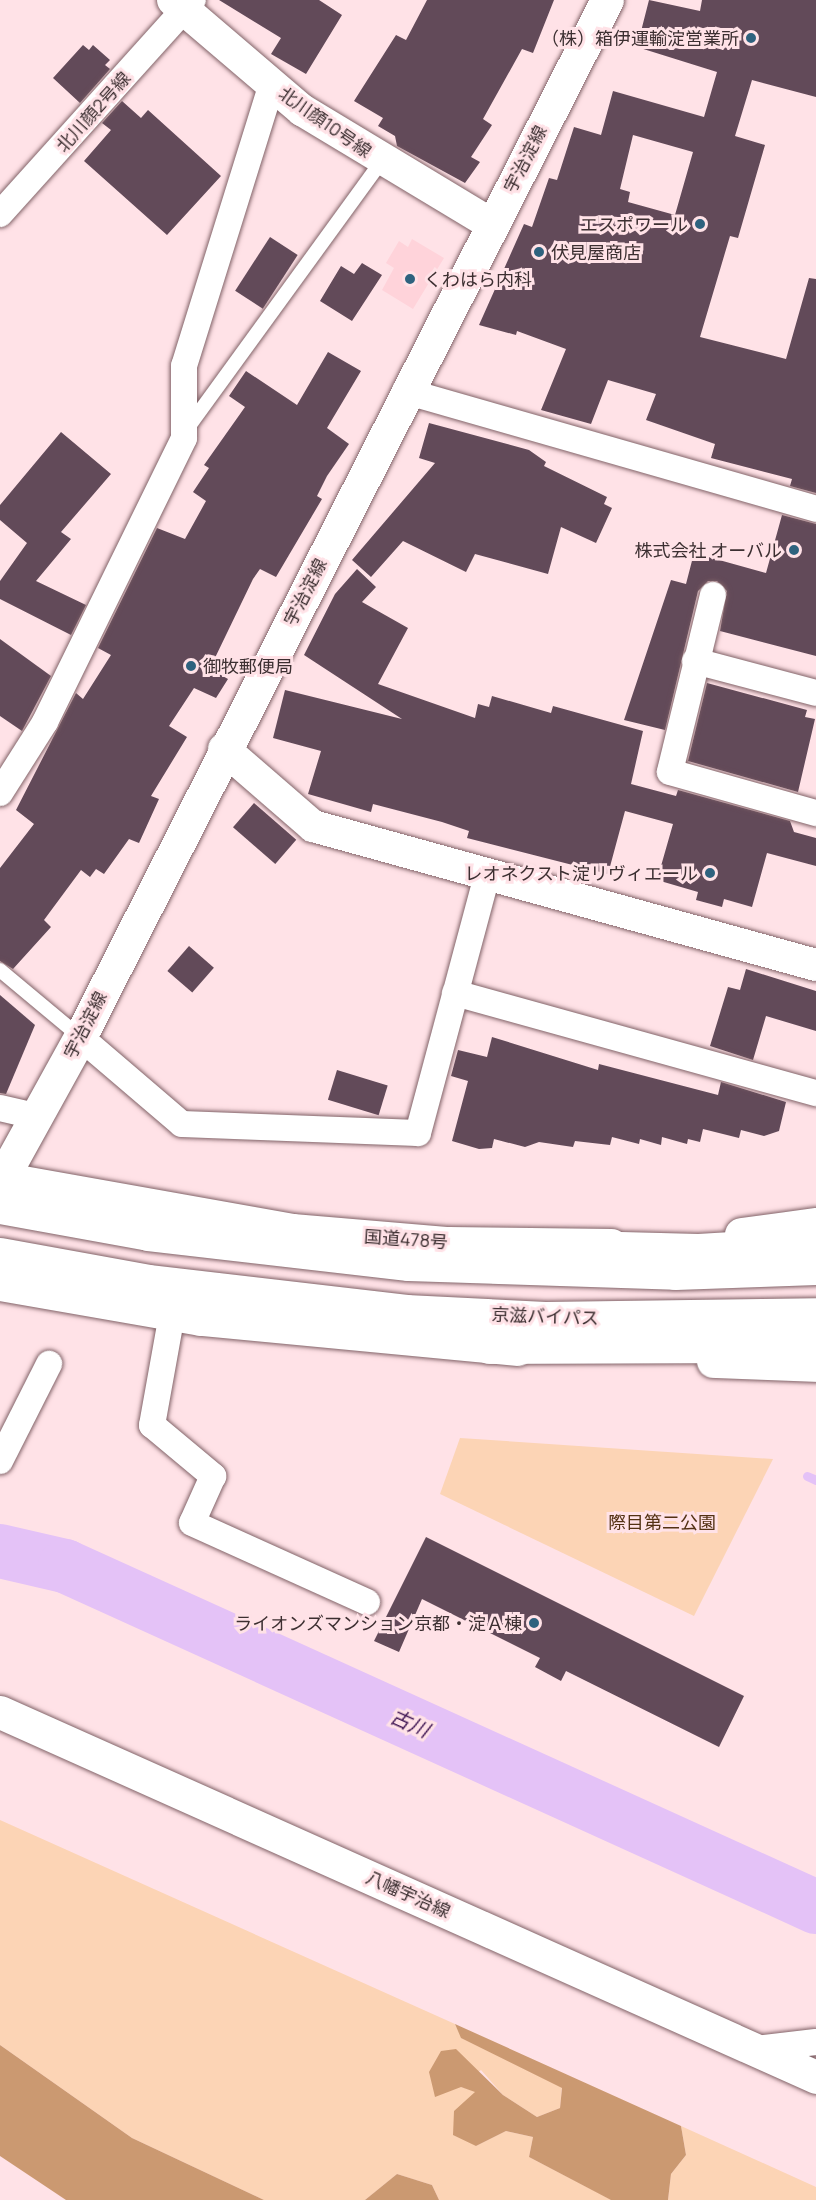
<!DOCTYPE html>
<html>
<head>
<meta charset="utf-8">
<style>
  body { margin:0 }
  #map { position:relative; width:816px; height:2200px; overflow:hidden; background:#ffe2e7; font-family:Manrope,"Noto Sans JP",sans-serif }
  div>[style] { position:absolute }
  .built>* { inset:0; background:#ffd3da }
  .green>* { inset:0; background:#fcd4b5 }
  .forest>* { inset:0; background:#cb9971 }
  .stream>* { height:9px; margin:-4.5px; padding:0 4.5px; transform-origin:4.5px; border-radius:4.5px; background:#e4c2f7 }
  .river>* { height:54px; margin:-27px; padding:0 27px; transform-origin:27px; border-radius:27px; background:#e4c2f7 }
  .building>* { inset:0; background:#624a59; transform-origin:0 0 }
  .roads { filter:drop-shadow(0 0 2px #826368) drop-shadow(0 0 2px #826368) }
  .service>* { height:14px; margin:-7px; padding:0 7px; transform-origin:7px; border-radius:7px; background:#fff }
  .minor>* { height:26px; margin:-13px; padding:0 13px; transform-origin:13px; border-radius:13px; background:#fff }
  .tertiary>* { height:32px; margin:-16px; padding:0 16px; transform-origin:16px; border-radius:16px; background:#fff }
  .primary>* { height:33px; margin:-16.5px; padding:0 16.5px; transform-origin:16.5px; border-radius:16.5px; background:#fff }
  .trunk>* { height:33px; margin:-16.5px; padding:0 16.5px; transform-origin:16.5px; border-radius:16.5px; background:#fff }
  .motorway>* { height:33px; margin:-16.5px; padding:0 16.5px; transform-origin:16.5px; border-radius:16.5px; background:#fff }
  .dots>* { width:16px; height:16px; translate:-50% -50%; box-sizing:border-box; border:3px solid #ffe2e7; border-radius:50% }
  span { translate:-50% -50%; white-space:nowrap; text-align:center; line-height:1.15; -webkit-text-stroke:6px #ffe2e7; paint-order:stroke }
  .poi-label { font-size:18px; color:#3c2f31 }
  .right { translate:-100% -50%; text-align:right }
  .left { translate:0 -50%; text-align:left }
  .street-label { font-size:18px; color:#3c2f31 }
  .park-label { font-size:18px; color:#533113 }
  .water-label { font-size:20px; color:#431956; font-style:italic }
</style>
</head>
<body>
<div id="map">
  <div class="built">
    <div style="clip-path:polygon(412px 239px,444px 258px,413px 309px,382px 290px,394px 268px,386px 263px,399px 241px,408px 247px)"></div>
  </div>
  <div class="green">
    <div style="clip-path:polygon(460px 1438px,773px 1459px,694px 1616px,440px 1494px)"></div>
    <div style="clip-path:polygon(0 1820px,455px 2024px,462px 2038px,562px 2087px,560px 2108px,537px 2117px,503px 2095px,481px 2070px,461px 2087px,476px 2091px,476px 2146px,506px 2131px,533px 2137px,529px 2157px,612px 2200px,439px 2200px,432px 2185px,397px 2174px,365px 2200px,264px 2200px,132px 2138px,0 2045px)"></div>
    <div style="clip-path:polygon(681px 2126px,816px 2187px,816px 2200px,668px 2200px,671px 2174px,686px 2155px)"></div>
  </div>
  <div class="forest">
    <div style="clip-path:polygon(455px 2024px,681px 2126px,686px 2155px,671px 2174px,668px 2200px,611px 2200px,529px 2157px,533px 2137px,506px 2131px,476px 2146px,453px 2135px,454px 2111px,475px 2092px,461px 2087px,435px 2097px,429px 2072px,441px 2051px,456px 2049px,503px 2095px,537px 2117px,560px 2108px,562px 2088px,461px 2038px)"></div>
    <div style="clip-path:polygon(0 2045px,132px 2138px,264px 2200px,66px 2200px,0 2156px)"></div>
    <div style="clip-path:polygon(397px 2174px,432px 2185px,439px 2200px,365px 2200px)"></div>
  </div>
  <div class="stream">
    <div style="left:807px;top:1476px;width:10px;rotate:24deg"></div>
  </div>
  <div class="river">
    <div style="left:0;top:1551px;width:67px;rotate:13deg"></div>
    <div style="left:65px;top:1566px;width:825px;rotate:24.42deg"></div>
  </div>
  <div class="building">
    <div style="clip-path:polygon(219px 0,319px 0,342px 15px,306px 74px,271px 54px,281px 38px)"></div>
    <div style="clip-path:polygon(427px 0,554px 0,533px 53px,522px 49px,483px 119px,492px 125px,471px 157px,480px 162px,465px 183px,397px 146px,395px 136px,378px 126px,383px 118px,354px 101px,396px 35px,406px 40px)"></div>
    <div style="clip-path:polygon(evenodd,649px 0,700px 11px,702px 0,816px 0,816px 97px,752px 80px,735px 136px,765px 145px,738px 238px,730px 236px,700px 337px,786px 359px,809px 278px,816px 279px,816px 493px,790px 486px,792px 479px,711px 458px,715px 444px,646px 420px,656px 394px,608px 380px,591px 424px,541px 410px,566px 349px,517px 331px,516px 335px,479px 325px,524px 224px,532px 227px,549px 178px,557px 180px,574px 127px,601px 135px,613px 91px,704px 117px,717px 72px,637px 47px,649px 0,633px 135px,693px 152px,675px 215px,628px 202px,630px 192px,620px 189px,633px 135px)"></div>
    <div style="clip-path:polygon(83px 45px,89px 50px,93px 45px,110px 60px,105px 65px,110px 69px,80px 103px,53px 78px)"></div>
    <div style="clip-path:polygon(122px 101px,141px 118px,148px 110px,221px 176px,167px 235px,84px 161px,111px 130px,102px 123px)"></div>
    <div style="left:270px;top:237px;width:33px;height:64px;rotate:33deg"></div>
    <div style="clip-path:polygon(362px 263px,382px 275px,352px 321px,320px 301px,341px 266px,354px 274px)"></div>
    <div style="clip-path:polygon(328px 352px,361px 371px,327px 428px,349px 444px,327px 476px,317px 496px,322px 499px,276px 577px,260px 569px,253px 579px,213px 662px,212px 670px,228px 679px,216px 698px,194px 688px,169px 726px,187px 737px,151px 796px,159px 799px,139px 843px,129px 839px,104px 874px,96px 869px,90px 877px,81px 870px,44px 920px,51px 927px,13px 969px,0 961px,0 868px,34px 824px,16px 810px,76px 693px,83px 699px,111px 655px,98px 648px,157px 528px,185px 539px,206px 501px,193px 492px,209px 468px,204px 465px,245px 407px,229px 396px,246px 371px,297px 405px)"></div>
    <div style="clip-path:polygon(429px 423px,529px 450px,546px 462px,544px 466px,607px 497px,604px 504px,612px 508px,596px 543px,561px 527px,548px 574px,475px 554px,466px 572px,403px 541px,371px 577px,352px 560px,435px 463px,419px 458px)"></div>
    <div style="clip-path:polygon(61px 432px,111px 474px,61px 532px,71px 539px,36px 581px,86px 605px,71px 635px,0 599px,0 581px,27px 543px,0 520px,0 505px)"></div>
    <div style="clip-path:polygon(782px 515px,816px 524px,816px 656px,720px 631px,727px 591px,717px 581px,708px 581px,698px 591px,665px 730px,624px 720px,671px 580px,686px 584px,694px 553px,766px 573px)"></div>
    <div style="clip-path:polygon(357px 569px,376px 587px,362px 602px,408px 628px,378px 684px,475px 718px,478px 704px,489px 707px,492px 696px,551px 713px,553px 706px,643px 731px,631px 784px,676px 796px,678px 790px,790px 821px,794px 832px,816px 838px,816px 866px,767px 853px,752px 907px,724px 899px,722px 907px,696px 900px,698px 892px,657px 880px,673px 824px,625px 811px,608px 874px,467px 838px,469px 831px,442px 822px,373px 804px,371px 812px,308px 794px,321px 751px,273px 738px,285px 690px,402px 719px,304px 655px,335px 594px)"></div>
    <div style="clip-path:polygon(0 639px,51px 676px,22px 731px,0 716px)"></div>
    <div style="clip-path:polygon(707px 683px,807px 710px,805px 717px,815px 719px,798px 792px,688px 761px)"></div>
    <div style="left:254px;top:803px;width:56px;height:32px;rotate:41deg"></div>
    <div style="left:189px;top:946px;width:33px;height:33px;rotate:41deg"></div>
    <div style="clip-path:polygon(746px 969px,816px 991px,816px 1031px,766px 1016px,753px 1060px,710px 1046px,728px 987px,740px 990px)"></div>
    <div style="clip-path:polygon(0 995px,35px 1025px,6px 1094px,0 1093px)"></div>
    <div style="clip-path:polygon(492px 1037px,598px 1070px,599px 1064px,718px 1095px,721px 1082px,786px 1102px,779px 1131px,764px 1136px,741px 1130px,739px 1138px,703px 1129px,700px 1142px,688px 1139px,687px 1144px,662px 1137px,661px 1145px,640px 1139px,639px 1144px,612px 1137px,610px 1145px,575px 1141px,573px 1147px,539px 1142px,525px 1147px,494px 1139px,492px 1148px,479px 1149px,452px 1141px,468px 1081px,451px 1076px,458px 1050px,487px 1057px)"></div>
    <div style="left:337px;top:1070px;width:53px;height:31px;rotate:17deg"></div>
    <div style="clip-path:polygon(426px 1537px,744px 1696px,719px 1747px,566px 1671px,561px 1681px,535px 1667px,540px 1658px,422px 1599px,399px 1652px,374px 1641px)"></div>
  </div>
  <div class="roads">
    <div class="service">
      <div style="left:187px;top:429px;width:330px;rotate:-54deg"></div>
      <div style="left:0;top:970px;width:104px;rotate:39.9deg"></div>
    </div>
    <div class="minor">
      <div style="left:0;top:214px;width:288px;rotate:-48deg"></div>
      <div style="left:405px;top:391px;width:428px;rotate:16deg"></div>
      <div style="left:713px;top:595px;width:182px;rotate:103.7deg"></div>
      <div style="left:670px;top:772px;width:152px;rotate:15.7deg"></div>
      <div style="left:695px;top:661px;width:125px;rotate:14.8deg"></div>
      <div style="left:0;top:793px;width:84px;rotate:-57.6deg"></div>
      <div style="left:45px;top:722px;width:316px;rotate:-63.9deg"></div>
      <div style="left:184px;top:438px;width:72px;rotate:-90deg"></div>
      <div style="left:184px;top:366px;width:295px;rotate:-72.7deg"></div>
      <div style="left:455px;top:993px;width:375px;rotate:15.5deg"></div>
      <div style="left:80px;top:1037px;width:134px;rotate:40.5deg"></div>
      <div style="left:182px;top:1124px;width:236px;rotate:2.2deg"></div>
      <div style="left:418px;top:1133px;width:267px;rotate:-75deg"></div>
      <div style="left:0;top:1108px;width:39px;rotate:13deg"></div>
      <div style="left:172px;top:1314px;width:113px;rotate:100.2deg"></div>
      <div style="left:152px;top:1425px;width:80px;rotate:39.9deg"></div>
      <div style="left:213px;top:1476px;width:51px;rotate:114.1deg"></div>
      <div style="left:192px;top:1523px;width:192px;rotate:24.3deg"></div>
      <div style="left:0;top:1461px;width:109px;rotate:-63.2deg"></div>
      <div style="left:756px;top:2049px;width:60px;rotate:-6.7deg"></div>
    </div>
    <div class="tertiary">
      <div style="left:173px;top:0;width:170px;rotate:40.5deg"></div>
      <div style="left:302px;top:110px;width:221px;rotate:31.1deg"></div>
      <div style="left:224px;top:749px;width:118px;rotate:40.9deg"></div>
      <div style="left:313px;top:826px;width:522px;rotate:15.45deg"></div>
    </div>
    <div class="primary">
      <div style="left:0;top:1182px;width:166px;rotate:-61.1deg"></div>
      <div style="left:80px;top:1037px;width:1163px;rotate:-63.06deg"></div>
      <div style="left:0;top:1712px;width:894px;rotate:24.1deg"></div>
    </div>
    <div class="trunk">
      <div style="left:0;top:1178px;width:297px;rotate:10.1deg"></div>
      <div style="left:292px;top:1230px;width:157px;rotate:4.8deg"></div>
      <div style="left:448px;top:1243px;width:163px;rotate:0.7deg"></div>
      <div style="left:741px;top:1234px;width:76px;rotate:-7.6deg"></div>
      <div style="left:0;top:1284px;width:204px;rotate:9.9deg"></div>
      <div style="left:201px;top:1319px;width:318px;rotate:5.4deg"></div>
      <div style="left:713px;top:1361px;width:103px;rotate:2.2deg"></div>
    </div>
    <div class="motorway">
      <div style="left:0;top:1207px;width:150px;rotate:10.3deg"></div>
      <div style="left:148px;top:1234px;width:262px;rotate:6.6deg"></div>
      <div style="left:408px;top:1264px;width:267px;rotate:1.9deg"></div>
      <div style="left:675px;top:1273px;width:141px;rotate:-2deg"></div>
      <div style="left:582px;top:1247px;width:116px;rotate:1.5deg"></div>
      <div style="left:698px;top:1250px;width:118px;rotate:-3.4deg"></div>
      <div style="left:0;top:1254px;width:150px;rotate:10.3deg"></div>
      <div style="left:148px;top:1281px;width:260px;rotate:6.6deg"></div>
      <div style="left:406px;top:1311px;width:139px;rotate:2.9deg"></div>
      <div style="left:545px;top:1318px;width:271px;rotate:-0.8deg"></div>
      <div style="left:489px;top:1347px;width:327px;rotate:-0.2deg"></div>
    </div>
  </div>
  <div class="dots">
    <div style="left:751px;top:38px;background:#2e627e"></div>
    <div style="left:700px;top:224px;background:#2e627e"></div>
    <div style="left:539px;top:252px;background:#2e627e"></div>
    <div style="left:410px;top:279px;background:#2e627e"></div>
    <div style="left:794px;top:550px;background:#2e627e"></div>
    <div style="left:191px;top:666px;background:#2e627e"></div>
    <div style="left:710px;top:873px;background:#2e627e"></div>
    <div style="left:534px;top:1623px;background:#2e627e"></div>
  </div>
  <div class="poi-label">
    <span class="right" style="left:739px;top:38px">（株）箱伊運輸淀営業所</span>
    <span class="right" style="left:688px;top:224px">エスポワール</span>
    <span class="left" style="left:551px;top:252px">伏見屋商店</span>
    <span class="left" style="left:424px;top:279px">くわはら内科</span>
    <span class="right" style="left:782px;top:550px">株式会社 オーバル</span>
    <span class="left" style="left:203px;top:666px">御牧郵便局</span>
    <span class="right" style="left:698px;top:873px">レオネクスト淀リヴィエール</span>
    <span class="right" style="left:522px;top:1623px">ライオンズマンション京都・淀Ａ棟</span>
  </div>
  <div class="street-label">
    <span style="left:93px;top:112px;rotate:-48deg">北川顔2号線</span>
    <span style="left:325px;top:122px;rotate:35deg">北川顔10号線</span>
    <span style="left:525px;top:159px;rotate:-63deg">宇治淀線</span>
    <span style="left:305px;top:592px;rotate:-63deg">宇治淀線</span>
    <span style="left:85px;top:1025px;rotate:-63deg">宇治淀線</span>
    <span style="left:406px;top:1239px;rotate:4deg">国道478号</span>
    <span style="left:545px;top:1316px;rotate:2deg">京滋バイパス</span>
    <span style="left:408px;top:1894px;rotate:24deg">八幡宇治線</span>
  </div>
  <div class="park-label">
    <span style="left:662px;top:1522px">際目第二公園</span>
  </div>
  <div class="water-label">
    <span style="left:410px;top:1723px;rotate:24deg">古川</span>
  </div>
</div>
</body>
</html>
